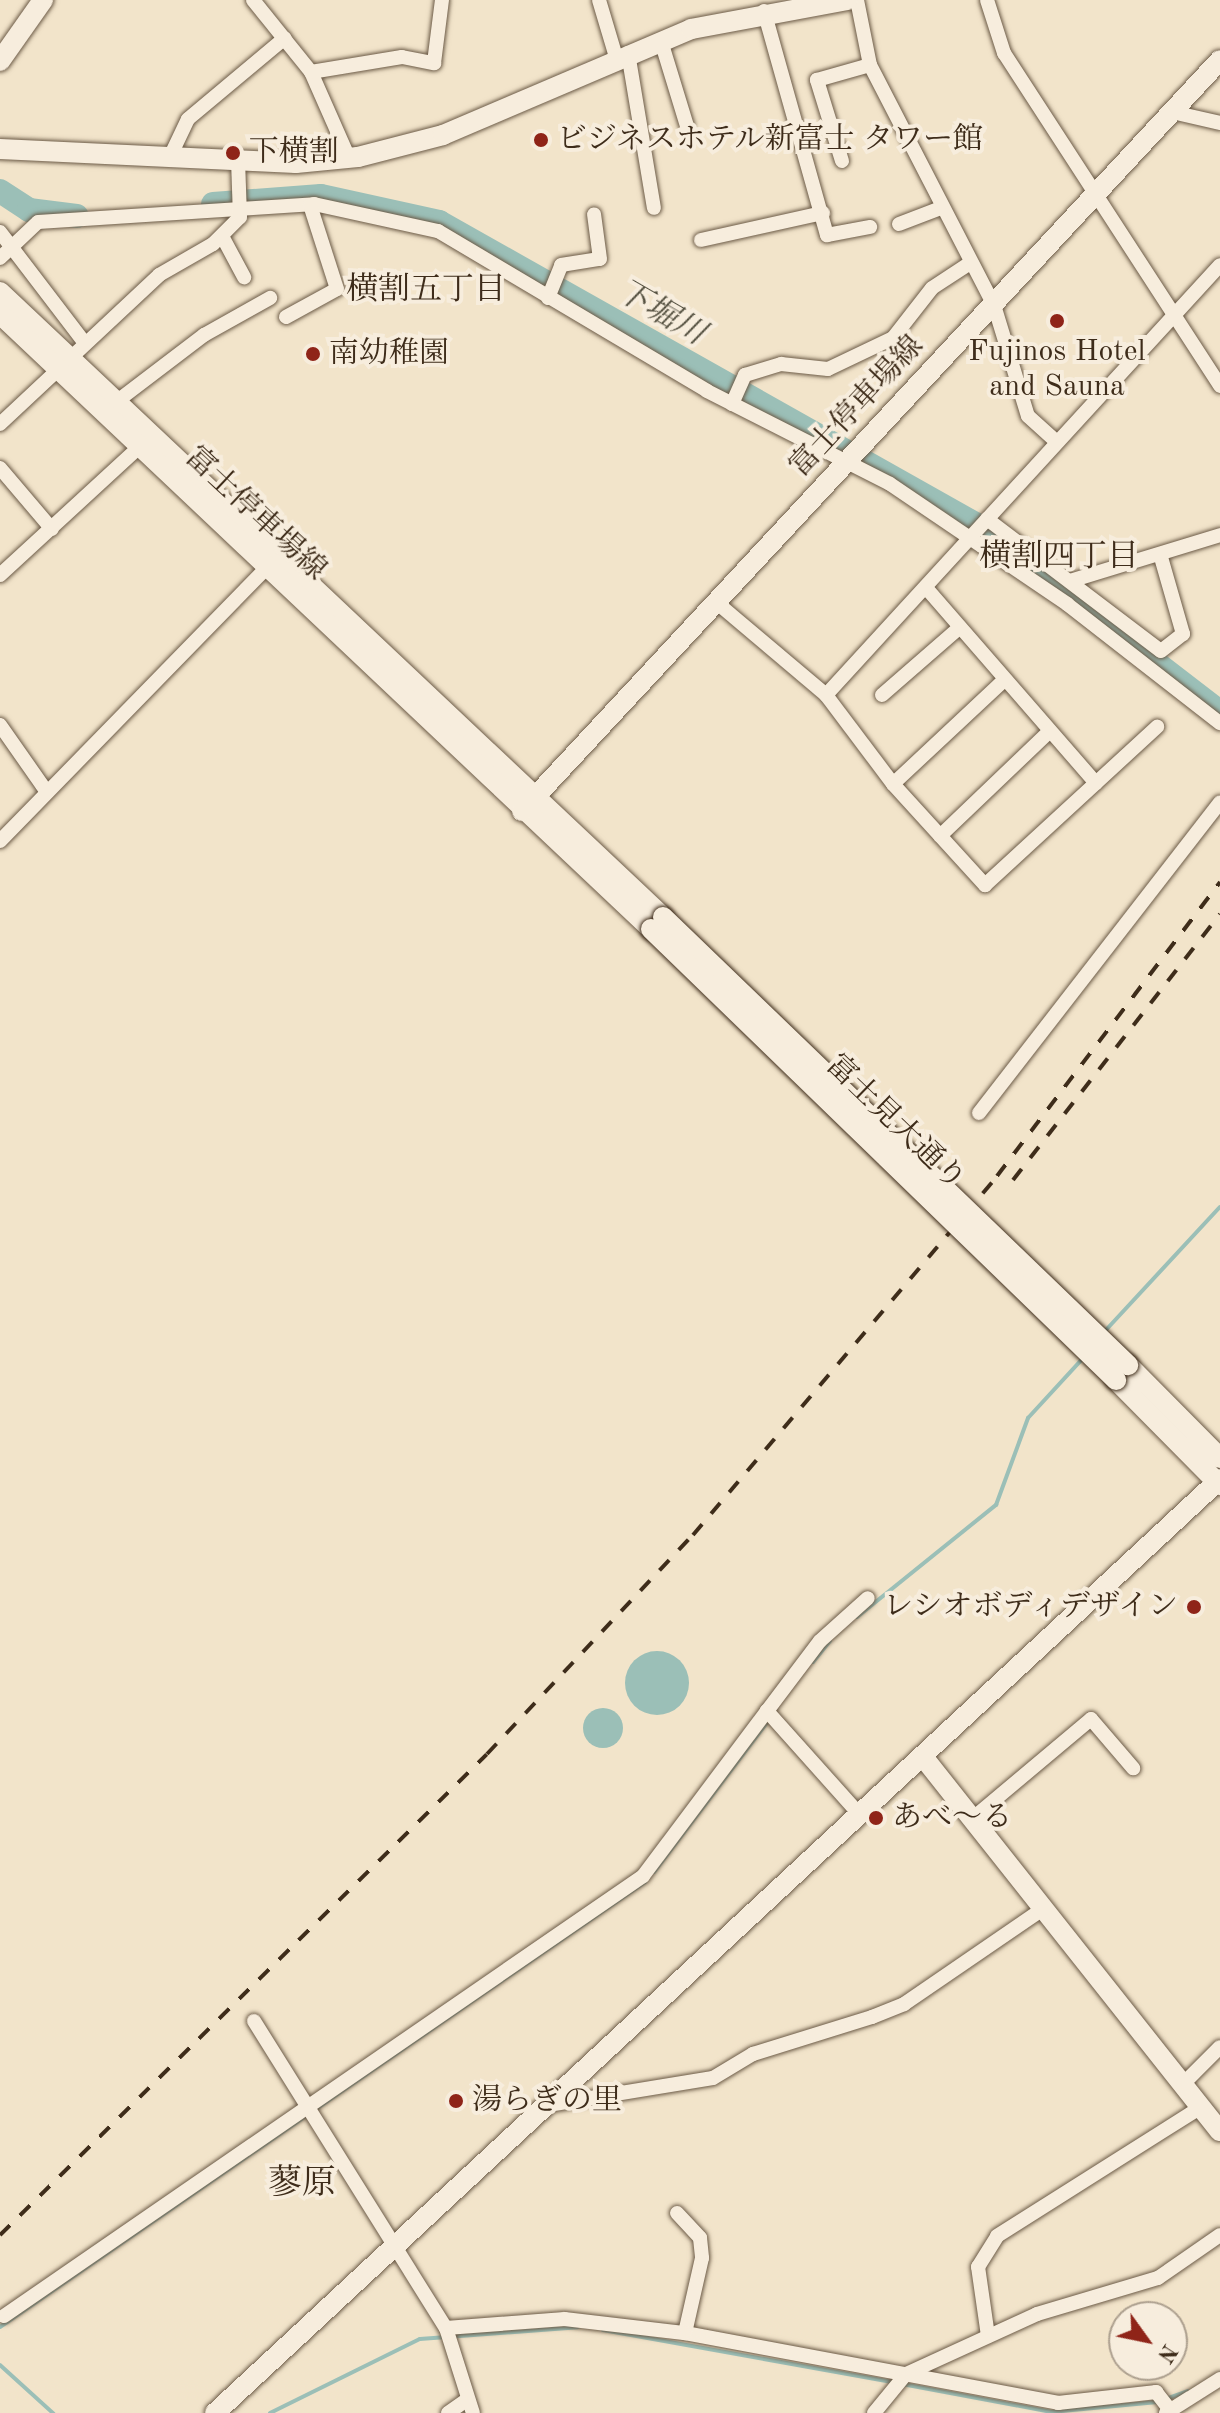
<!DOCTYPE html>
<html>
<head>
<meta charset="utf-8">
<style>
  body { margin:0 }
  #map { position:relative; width:1220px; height:2413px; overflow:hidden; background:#f2e4ca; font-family:"Old Standard TT","Noto Serif JP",serif }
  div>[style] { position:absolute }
  .water>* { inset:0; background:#9bbfb7 }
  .round { border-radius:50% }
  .stream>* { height:4px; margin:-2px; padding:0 2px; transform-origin:2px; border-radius:2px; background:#9bbfb7 }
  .river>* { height:24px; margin:-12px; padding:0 12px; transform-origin:12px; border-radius:12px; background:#9bbfb7 }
  .roads { filter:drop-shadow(0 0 2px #6b5a46) drop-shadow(0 0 2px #6b5a46) }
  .street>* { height:14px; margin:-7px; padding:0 7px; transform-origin:7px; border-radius:7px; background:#f7eddd }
  .secondary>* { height:20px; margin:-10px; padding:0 10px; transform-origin:10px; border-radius:10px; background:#f7eddd }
  .rail>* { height:4px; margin-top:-2px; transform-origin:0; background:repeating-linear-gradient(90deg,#3e2c1a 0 14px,transparent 0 28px) }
  .bridges { filter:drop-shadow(0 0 2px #3e2c1a) drop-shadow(0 0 2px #3e2c1a) }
  .secondary-bridge>* { height:20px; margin:-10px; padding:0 10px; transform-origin:10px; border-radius:10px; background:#f7eddd }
  .dots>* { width:22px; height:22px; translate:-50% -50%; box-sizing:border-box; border:4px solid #f7eddd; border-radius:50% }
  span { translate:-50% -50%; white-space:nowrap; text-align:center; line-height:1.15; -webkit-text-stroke:8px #f7eddd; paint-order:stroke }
  .poi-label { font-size:30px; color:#3e2c1a }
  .left { translate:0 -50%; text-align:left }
  .right { translate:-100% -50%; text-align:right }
  .street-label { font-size:30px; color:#3e2c1a }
  .neighbourhood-label { font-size:32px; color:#3e2c1a }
  .water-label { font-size:32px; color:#555141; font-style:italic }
  .quarter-label { font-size:34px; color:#3e2c1a }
  .north { position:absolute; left:1108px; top:2301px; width:80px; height:80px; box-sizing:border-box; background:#f7eddd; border:2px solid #ada08f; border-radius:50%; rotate:123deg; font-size:22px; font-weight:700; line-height:32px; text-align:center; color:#3e2c1a }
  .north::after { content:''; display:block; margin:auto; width:28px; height:36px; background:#8f2418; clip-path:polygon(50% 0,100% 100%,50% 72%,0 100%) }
</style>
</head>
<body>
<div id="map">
  <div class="water">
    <div class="round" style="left:625px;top:1651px;width:64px;height:64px"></div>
    <div class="round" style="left:583px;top:1708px;width:40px;height:40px"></div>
  </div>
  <div class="stream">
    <div style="left:1105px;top:1331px;width:169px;rotate:-47.2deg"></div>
    <div style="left:857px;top:1617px;width:179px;rotate:-38.9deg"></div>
    <div style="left:996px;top:1505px;width:93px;rotate:-69.8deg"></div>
    <div style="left:1028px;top:1418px;width:83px;rotate:-47.4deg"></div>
    <div style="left:813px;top:1662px;width:27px;rotate:-51deg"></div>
    <div style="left:654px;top:1872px;width:191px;rotate:-52.9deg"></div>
    <div style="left:0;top:2327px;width:784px;rotate:-34.6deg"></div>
    <div style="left:603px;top:2330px;width:295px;rotate:10.2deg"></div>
    <div style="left:0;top:2365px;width:72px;rotate:42.2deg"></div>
    <div style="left:902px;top:2384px;width:152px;rotate:10.6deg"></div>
    <div style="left:1051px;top:2412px;width:107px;rotate:-5.3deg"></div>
    <div style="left:1166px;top:2399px;width:23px;rotate:-20deg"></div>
    <div style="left:270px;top:2413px;width:167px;rotate:-26.3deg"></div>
    <div style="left:420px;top:2339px;width:158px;rotate:-4.3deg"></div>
  </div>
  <div class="river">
    <div style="left:0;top:191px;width:35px;rotate:33deg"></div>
    <div style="left:29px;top:210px;width:48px;rotate:7.1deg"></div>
    <div style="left:213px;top:204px;width:108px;rotate:-4.2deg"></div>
    <div style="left:321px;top:196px;width:121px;rotate:12.4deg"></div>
    <div style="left:439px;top:222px;width:617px;rotate:29.39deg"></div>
    <div style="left:977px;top:525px;width:307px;rotate:37.6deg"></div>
  </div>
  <div class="roads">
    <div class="street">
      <div style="left:253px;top:0;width:92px;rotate:51.1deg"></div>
      <div style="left:311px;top:72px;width:94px;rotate:66.2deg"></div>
      <div style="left:599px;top:0;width:59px;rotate:73.4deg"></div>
      <div style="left:857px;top:0;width:66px;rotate:78.7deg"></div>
      <div style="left:870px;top:65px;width:270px;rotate:62.7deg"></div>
      <div style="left:994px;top:305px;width:116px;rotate:73deg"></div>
      <div style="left:1028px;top:416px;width:38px;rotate:42deg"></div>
      <div style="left:987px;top:0;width:56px;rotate:72.2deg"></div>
      <div style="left:1004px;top:53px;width:397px;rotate:57deg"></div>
      <div style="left:764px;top:11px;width:233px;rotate:74.3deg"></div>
      <div style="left:827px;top:235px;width:44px;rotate:-10.5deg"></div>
      <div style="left:661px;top:41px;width:89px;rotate:73deg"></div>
      <div style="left:628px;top:53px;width:157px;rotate:80.5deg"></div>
      <div style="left:311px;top:72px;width:92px;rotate:-9.4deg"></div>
      <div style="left:402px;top:57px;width:33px;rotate:11deg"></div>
      <div style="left:434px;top:63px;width:64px;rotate:-82.8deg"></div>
      <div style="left:1172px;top:112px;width:49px;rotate:12.9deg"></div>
      <div style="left:169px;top:159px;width:44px;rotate:-64.6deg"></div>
      <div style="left:188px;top:119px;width:126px;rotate:-39.9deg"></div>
      <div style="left:842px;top:161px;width:85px;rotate:-107.2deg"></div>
      <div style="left:817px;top:80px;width:55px;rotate:-15.8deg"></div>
      <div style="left:899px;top:224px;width:42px;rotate:-21deg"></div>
      <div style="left:0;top:232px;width:138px;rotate:52.6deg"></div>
      <div style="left:222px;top:236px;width:47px;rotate:61.8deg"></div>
      <div style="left:701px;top:240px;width:125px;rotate:-12.5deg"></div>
      <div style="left:0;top:258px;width:52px;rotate:-43.5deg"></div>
      <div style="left:38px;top:222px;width:277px;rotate:-3.7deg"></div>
      <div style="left:314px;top:204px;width:127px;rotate:12.3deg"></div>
      <div style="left:438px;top:231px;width:313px;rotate:30.7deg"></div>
      <div style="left:707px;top:391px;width:205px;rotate:26.9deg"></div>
      <div style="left:890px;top:484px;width:214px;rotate:34.1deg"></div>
      <div style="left:1067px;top:604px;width:194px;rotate:37.9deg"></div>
      <div style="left:548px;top:298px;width:35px;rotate:-68deg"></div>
      <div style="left:561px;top:265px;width:39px;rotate:-9deg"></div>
      <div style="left:600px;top:259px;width:45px;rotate:-97.6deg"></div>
      <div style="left:286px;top:317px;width:58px;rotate:-28.8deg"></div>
      <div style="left:337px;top:289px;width:88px;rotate:-107.8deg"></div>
      <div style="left:116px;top:402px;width:111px;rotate:-37.3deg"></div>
      <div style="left:204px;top:335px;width:76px;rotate:-29.3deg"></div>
      <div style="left:732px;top:404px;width:32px;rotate:-66deg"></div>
      <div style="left:745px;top:375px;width:38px;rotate:-17deg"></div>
      <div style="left:781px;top:364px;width:47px;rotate:6.1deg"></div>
      <div style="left:828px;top:369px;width:72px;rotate:-25.5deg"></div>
      <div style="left:893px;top:338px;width:63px;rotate:-52deg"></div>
      <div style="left:932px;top:288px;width:45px;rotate:-33.3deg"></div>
      <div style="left:0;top:424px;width:218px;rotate:-43.1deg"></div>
      <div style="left:159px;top:275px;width:62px;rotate:-29.9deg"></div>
      <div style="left:213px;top:244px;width:38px;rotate:-45deg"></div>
      <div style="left:240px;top:217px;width:56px;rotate:-92deg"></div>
      <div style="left:0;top:468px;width:80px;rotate:49.6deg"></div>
      <div style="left:987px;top:519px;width:218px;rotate:37.2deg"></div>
      <div style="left:1161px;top:651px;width:28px;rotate:-38deg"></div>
      <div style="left:1183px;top:634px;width:83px;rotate:-106deg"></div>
      <div style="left:0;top:575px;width:200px;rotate:-42.6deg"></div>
      <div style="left:1070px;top:581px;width:157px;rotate:-17deg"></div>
      <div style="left:928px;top:590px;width:256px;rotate:49deg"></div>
      <div style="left:716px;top:602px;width:144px;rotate:40.2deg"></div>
      <div style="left:826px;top:695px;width:111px;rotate:53deg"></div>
      <div style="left:893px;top:784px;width:137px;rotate:47.7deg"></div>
      <div style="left:985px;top:885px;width:234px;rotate:-42.6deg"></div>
      <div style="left:826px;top:695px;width:583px;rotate:-47.5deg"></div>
      <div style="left:882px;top:695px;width:102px;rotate:-41deg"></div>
      <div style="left:0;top:725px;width:82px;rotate:55deg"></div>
      <div style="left:893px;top:784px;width:151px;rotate:-43.1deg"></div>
      <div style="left:940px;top:836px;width:151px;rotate:-43.7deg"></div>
      <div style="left:0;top:841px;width:390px;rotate:-45.7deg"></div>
      <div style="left:979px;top:1113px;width:393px;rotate:-52.2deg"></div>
      <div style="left:860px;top:1815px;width:140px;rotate:-131.8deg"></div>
      <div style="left:767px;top:1711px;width:88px;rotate:-52.9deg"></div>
      <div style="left:820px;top:1641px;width:64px;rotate:-41.9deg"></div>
      <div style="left:973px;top:1818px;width:154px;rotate:-40deg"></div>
      <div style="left:1091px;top:1719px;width:65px;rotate:49.4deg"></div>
      <div style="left:254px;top:2021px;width:362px;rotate:58deg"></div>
      <div style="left:446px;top:2328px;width:89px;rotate:72.4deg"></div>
      <div style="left:1183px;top:2084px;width:52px;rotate:-45deg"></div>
      <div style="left:548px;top:2105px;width:167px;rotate:-9.3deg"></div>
      <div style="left:713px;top:2078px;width:47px;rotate:-31deg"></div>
      <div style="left:753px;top:2054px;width:125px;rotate:-17.3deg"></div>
      <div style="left:872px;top:2017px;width:35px;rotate:-22deg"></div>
      <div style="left:904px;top:2004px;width:168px;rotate:-34.4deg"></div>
      <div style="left:677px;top:2213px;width:34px;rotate:47deg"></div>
      <div style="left:700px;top:2238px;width:20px;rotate:84deg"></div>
      <div style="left:702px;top:2258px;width:77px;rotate:102.8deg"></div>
      <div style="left:685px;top:2333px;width:380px;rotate:10.6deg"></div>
      <div style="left:1058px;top:2403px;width:99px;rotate:-6.4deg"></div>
      <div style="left:1156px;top:2392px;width:23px;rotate:52deg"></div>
      <div style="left:4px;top:2316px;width:776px;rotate:-34.55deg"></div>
      <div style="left:643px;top:1876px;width:206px;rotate:-53.1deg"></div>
      <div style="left:446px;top:2328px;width:119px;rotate:-4.3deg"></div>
      <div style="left:565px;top:2319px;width:121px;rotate:6.7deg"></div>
      <div style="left:988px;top:2336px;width:70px;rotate:-98.2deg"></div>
      <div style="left:978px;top:2267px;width:36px;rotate:-58deg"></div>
      <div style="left:997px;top:2236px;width:241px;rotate:-32.3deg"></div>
      <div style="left:448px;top:2413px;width:24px;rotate:-35deg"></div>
      <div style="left:874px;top:2413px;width:50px;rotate:-50.6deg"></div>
      <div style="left:906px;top:2374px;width:144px;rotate:-24.6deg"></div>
      <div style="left:1037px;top:2314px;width:126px;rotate:-16.6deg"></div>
      <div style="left:1158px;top:2278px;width:75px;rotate:-34.7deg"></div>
      <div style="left:1166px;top:2413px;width:64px;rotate:-32.2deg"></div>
    </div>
    <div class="secondary">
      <div style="left:0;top:61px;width:75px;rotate:-54.8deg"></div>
      <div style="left:0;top:149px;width:296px;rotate:2.7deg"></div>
      <div style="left:296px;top:163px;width:62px;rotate:-5.5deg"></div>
      <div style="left:358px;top:157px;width:88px;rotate:-14.5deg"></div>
      <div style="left:443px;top:135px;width:270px;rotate:-23.1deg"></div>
      <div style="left:691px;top:29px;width:159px;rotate:-10.5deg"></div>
      <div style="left:0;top:292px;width:911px;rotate:43.31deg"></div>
      <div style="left:0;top:314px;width:896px;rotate:43.37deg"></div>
      <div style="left:522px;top:811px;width:1025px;rotate:-47.09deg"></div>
      <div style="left:1128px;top:1365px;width:131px;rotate:45.3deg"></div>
      <div style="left:1116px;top:1380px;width:148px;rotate:45.3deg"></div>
      <div style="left:924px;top:1758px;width:476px;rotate:51.6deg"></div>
      <div style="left:215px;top:2413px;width:1372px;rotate:-42.9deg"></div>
    </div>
  </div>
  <div class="rail">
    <div style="left:1013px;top:1180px;width:337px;rotate:-52.1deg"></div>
    <div style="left:0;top:2235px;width:684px;rotate:-44.64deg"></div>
    <div style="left:487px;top:1754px;width:301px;rotate:-46.8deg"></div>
    <div style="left:693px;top:1535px;width:470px;rotate:-49.7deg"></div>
    <div style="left:997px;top:1176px;width:369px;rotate:-52.8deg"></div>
  </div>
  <div class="bridges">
    <div class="secondary-bridge">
      <div style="left:663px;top:917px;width:646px;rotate:43.93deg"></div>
      <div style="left:651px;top:929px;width:648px;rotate:44.12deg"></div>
    </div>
  </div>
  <div class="dots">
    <div style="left:541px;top:140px;background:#8f2418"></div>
    <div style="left:233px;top:153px;background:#8f2418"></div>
    <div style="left:1057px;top:321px;background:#8f2418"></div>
    <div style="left:313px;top:354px;background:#8f2418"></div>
    <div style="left:1194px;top:1607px;background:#8f2418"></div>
    <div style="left:876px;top:1818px;background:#8f2418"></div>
    <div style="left:456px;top:2101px;background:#8f2418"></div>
  </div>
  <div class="poi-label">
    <span class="left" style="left:557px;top:140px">ビジネスホテル新富士 タワー館</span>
    <span class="left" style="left:249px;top:153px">下横割</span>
    <span style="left:1057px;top:369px">Fujinos Hotel<br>and Sauna</span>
    <span class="left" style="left:329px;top:354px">南幼稚園</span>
    <span class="right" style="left:1178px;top:1607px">レシオボディデザイン</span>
    <span class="left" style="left:892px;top:1818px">あべ〜る</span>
    <span class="left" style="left:472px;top:2101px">湯らぎの里</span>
  </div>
  <div class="street-label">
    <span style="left:857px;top:407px;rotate:-47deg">富士停車場線</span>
    <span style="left:255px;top:514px;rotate:43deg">富士停車場線</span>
    <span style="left:895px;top:1123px;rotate:44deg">富士見大通り</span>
  </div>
  <div class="neighbourhood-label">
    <span style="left:426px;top:291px">横割五丁目</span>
    <span style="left:1059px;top:558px">横割四丁目</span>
  </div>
  <div class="water-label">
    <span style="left:660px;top:314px;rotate:30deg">下堀川</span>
  </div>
  <div class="quarter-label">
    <span style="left:302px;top:2185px">蓼原</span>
  </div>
  <div class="north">N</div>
</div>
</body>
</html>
